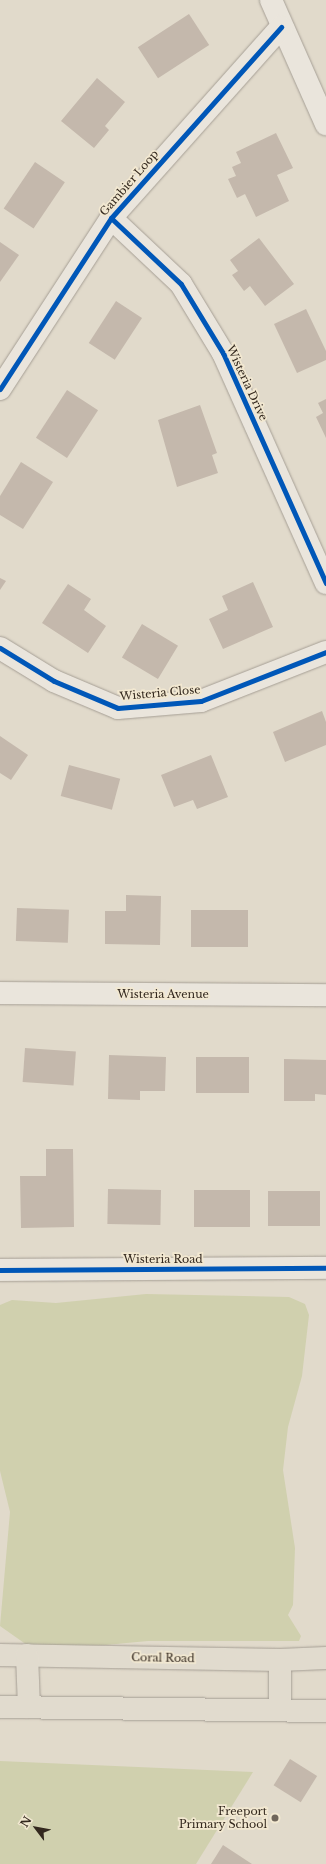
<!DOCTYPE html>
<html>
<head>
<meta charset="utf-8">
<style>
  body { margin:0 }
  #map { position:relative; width:326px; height:1864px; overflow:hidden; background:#e1dacb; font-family:"Libre Baskerville",serif }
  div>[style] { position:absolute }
  .green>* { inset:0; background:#d0d0ae }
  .building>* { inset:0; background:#c4b8ac; transform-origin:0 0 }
  .roads { filter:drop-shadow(0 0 1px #a69f95) drop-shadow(0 0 1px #a69f95) }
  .minor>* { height:22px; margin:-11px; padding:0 11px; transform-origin:11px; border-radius:11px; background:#eae5dc }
  .major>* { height:22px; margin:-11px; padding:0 11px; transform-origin:11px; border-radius:11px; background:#e1dbce }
  .cycleway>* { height:5px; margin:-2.5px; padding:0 2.5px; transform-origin:2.5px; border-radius:2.5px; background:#0057b8 }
  .dots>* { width:11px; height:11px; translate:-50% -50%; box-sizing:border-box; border:2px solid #f2e8d1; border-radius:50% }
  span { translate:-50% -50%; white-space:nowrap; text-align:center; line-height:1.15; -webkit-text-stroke:3.5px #f2e8d1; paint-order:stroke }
  .street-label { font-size:11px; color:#33281e }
  .poi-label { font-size:11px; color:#33281e }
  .right { translate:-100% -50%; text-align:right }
  .north { position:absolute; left:16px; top:1808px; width:40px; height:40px; -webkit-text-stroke:3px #f2e8d1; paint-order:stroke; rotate:302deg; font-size:11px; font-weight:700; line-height:16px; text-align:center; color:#33281e }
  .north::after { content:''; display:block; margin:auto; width:14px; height:18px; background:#33281e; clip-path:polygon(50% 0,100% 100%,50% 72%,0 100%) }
</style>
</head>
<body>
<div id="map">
  <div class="green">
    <div style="clip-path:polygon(146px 1294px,289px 1297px,305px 1304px,309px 1315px,302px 1376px,288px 1427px,283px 1470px,295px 1548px,293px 1605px,288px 1615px,301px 1636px,299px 1641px,148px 1641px,63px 1649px,27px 1645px,0 1626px,10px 1512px,0 1471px,0 1305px,12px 1300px,56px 1303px)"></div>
    <div style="clip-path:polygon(0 1761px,253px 1772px,196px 1864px,0 1864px)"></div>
  </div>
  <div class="building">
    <div style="left:189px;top:14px;width:37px;height:61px;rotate:57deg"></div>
    <div style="clip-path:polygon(97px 78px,125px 102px,105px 126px,109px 130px,94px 148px,61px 121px)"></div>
    <div style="clip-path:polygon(276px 133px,293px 168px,277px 175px,289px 201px,256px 217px,245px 194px,237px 198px,228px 179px,236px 176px,232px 167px,241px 163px,236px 152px)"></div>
    <div style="left:35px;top:162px;width:36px;height:56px;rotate:34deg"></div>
    <div style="clip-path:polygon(259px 238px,294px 284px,265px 306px,250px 286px,244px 291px,232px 275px,238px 271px,230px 260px)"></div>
    <div style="clip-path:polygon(0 242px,19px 255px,0 282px)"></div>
    <div style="left:116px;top:301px;width:31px;height:50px;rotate:33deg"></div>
    <div style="clip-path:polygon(306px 309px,326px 351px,326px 360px,297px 373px,274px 324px)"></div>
    <div style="left:67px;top:390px;width:37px;height:57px;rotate:33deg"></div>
    <div style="clip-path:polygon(326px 399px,326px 438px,316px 417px,323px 413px,318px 403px)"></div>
    <div style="clip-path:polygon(200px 405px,217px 453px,212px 455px,218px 473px,177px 487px,158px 420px)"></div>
    <div style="clip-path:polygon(21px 462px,53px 482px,23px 529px,0 515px,0 496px)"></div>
    <div style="clip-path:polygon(0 578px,6px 581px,0 590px)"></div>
    <div style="clip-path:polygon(253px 582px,273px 627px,223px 649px,209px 619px,228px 610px,222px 596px)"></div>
    <div style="clip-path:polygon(68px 584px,91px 599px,84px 610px,106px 626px,88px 653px,42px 623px)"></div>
    <div style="left:142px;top:624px;width:42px;height:39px;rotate:31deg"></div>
    <div style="clip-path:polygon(322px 711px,326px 722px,326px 745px,285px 762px,273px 732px)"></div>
    <div style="clip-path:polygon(0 736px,28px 755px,11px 780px,0 773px)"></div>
    <div style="clip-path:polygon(211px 755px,228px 797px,197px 809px,193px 800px,174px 807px,161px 775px)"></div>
    <div style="left:69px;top:765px;width:53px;height:32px;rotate:15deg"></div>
    <div style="clip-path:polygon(126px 895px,161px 896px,160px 945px,105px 944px,105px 911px,126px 911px)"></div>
    <div style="left:17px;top:908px;width:52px;height:33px;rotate:2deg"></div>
    <div style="left:191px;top:910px;width:57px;height:37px"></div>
    <div style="left:25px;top:1048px;width:51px;height:34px;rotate:4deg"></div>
    <div style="clip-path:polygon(109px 1055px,166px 1057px,165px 1091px,140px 1091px,140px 1100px,108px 1099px)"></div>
    <div style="left:196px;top:1057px;width:53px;height:36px"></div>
    <div style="clip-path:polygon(284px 1059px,326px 1060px,326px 1095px,315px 1094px,315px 1101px,284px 1101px)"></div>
    <div style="clip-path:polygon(46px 1149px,73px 1149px,74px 1227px,21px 1228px,20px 1176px,46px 1176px)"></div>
    <div style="left:108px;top:1189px;width:53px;height:35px;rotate:1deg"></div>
    <div style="left:250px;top:1190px;width:37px;height:56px;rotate:90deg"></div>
    <div style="left:268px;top:1191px;width:52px;height:35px"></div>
    <div style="left:290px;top:1759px;width:32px;height:31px;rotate:32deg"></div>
    <div style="clip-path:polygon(223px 1845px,252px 1864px,211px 1864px)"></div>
  </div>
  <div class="roads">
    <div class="minor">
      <div style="left:271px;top:0;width:136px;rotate:66.1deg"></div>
      <div style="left:111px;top:218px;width:96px;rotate:43.3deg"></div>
      <div style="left:181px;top:284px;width:81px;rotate:58.7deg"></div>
      <div style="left:223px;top:353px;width:252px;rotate:65.9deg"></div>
      <div style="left:0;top:389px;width:204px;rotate:-57deg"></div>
      <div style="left:111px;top:218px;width:256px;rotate:-48.3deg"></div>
      <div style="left:0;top:648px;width:63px;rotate:31.4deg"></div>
      <div style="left:54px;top:681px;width:69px;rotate:22.9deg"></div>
      <div style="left:118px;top:708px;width:83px;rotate:-4.8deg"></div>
      <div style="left:201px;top:701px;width:134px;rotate:-21.4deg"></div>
      <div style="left:0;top:993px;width:326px;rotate:0.4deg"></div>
      <div style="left:0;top:1270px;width:326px;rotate:-0.4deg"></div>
    </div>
    <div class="major">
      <div style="left:0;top:1655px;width:280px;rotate:1deg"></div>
      <div style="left:280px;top:1660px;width:46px;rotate:-2.5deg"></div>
      <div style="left:27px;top:1655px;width:52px;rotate:87.8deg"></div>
      <div style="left:0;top:1707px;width:326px;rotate:0.7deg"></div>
      <div style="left:280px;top:1710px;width:50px;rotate:-90deg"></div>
    </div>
  </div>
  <div class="cycleway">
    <div style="left:111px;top:218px;width:96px;rotate:43.3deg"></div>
    <div style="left:181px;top:284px;width:81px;rotate:58.7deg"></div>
    <div style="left:223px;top:353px;width:252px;rotate:65.9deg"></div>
    <div style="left:0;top:389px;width:204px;rotate:-57deg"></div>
    <div style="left:111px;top:218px;width:256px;rotate:-48.3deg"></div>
    <div style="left:0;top:648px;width:63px;rotate:31.4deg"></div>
    <div style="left:54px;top:681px;width:69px;rotate:22.9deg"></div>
    <div style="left:118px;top:708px;width:83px;rotate:-4.8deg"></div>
    <div style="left:201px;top:701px;width:134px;rotate:-21.4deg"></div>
    <div style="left:0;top:1270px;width:326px;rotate:-0.4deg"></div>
  </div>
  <div class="dots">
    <div style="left:275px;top:1818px;background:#70665b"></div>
  </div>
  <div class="street-label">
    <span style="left:129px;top:183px;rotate:-49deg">Gambier Loop</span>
    <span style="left:247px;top:383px;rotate:65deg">Wisteria Drive</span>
    <span style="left:160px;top:693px;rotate:-5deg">Wisteria Close</span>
    <span style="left:163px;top:994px">Wisteria Avenue</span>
    <span style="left:163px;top:1259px">Wisteria Road</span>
    <span style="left:163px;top:1658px;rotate:1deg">Coral Road</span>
  </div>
  <div class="poi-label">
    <span class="right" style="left:267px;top:1818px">Freeport<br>Primary School</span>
  </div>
  <div class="north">N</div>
</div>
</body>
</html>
